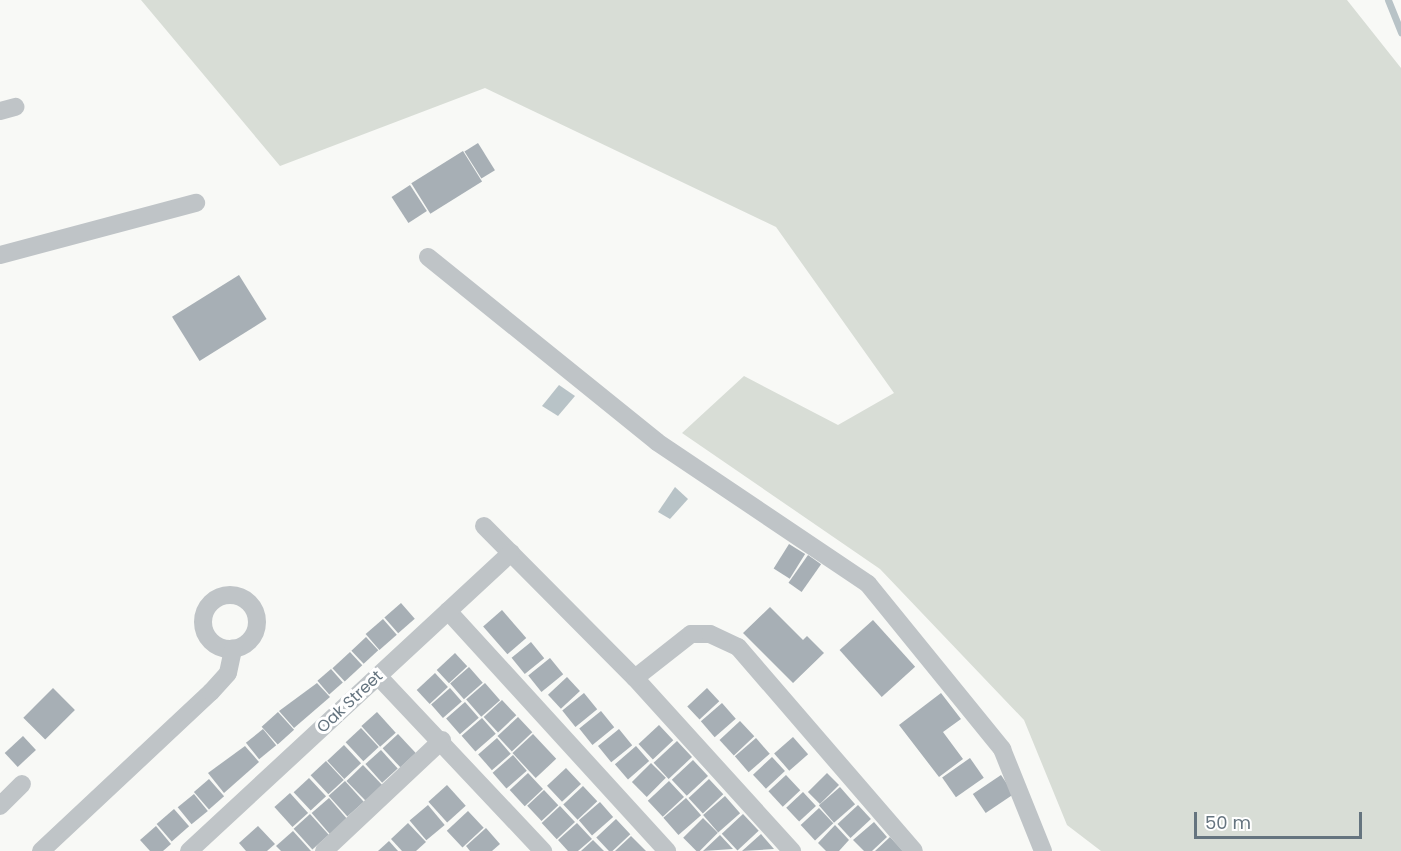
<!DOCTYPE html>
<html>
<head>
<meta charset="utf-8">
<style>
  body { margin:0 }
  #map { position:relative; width:1401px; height:851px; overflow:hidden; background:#f8f9f6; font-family:Poppins,sans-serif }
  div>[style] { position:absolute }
  .green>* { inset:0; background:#d8ddd6 }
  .water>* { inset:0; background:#b8c3c7 }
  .stream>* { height:7px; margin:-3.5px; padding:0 3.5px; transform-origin:3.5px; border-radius:3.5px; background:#b8c3c7 }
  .building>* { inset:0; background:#a7afb5; transform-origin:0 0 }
  .minor>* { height:18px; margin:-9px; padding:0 9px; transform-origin:9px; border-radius:9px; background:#bfc4c7 }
  .minor>.ring { margin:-9px; padding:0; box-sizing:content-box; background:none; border:18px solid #bfc4c7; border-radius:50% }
  span { translate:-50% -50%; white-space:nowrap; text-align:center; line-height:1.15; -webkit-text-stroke:6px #fff; paint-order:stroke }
  .street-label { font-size:16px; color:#65747f }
  .scale { position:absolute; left:1194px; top:812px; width:168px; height:27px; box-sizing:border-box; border:3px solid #65747f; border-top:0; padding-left:8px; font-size:18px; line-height:21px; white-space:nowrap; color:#65747f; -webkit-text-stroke:4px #fff; paint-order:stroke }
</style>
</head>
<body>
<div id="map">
  <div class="green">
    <div style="clip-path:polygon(141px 0,1347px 0,1401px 68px,1401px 851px,1101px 851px,1067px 825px,1024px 720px,880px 569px,682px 433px,744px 376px,838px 425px,894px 393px,776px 227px,485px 88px,280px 166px)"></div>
  </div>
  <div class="water">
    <div style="clip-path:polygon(559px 385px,575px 396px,558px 416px,542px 406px)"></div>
    <div style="clip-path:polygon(675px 487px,688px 499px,670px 519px,658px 512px)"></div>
  </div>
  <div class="stream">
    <div style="left:1388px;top:0;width:35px;rotate:68deg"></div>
  </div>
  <div class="building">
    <div style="left:478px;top:143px;width:32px;height:16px;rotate:58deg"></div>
    <div style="left:463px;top:151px;width:36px;height:61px;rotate:58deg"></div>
    <div style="left:410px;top:185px;width:31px;height:22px;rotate:57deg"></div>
    <div style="left:239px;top:275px;width:52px;height:79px;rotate:58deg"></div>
    <div style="left:789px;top:544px;width:19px;height:29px;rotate:32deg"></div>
    <div style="left:808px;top:555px;width:16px;height:34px;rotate:35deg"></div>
    <div style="left:401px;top:603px;width:21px;height:22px;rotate:49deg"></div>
    <div style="clip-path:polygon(770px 607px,803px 640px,807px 636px,824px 653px,793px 683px,743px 633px)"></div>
    <div style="left:502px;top:610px;width:37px;height:25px;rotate:49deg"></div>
    <div style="left:383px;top:619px;width:21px;height:23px;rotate:49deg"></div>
    <div style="left:873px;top:620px;width:63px;height:45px;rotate:48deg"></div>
    <div style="left:366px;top:637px;width:18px;height:20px;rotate:47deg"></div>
    <div style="left:531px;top:642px;width:21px;height:25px;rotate:51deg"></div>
    <div style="left:350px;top:652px;width:18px;height:24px;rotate:47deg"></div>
    <div style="left:455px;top:653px;width:18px;height:25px;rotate:47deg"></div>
    <div style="left:550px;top:658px;width:21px;height:28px;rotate:51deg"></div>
    <div style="left:469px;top:667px;width:21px;height:25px;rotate:49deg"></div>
    <div style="left:331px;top:669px;width:18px;height:18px;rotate:49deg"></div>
    <div style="left:435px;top:673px;width:19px;height:25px;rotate:47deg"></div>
    <div style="left:567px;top:677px;width:19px;height:26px;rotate:47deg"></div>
    <div style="clip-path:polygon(317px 683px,330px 697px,294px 728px,279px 711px)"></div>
    <div style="left:485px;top:683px;width:23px;height:25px;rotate:49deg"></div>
    <div style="left:53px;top:688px;width:31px;height:42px;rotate:45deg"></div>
    <div style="left:450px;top:688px;width:18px;height:25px;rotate:49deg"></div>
    <div style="left:707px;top:688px;width:18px;height:27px;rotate:47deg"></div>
    <div style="left:584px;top:693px;width:21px;height:28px;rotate:51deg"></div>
    <div style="clip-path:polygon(941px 693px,961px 719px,943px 732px,963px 759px,939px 777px,899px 725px)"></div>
    <div style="left:502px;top:700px;width:21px;height:25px;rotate:47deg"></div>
    <div style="left:465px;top:702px;width:21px;height:25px;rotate:49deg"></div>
    <div style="left:722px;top:703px;width:21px;height:28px;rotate:49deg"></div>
    <div style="left:601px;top:711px;width:21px;height:28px;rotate:51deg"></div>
    <div style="left:278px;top:712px;width:24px;height:22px;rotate:48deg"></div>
    <div style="left:377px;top:712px;width:28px;height:21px;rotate:48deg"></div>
    <div style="left:518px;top:717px;width:21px;height:28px;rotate:47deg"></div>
    <div style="left:482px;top:718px;width:21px;height:27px;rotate:49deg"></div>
    <div style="left:740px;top:721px;width:21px;height:28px;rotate:47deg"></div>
    <div style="left:659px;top:725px;width:21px;height:28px;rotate:47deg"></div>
    <div style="left:361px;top:728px;width:26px;height:21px;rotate:47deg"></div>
    <div style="left:263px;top:729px;width:21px;height:22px;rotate:51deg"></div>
    <div style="left:619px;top:729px;width:21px;height:27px;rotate:51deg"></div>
    <div style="left:398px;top:734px;width:26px;height:21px;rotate:47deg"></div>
    <div style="left:533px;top:734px;width:34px;height:28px;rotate:47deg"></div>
    <div style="left:23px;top:736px;width:19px;height:25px;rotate:47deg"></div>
    <div style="left:793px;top:737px;width:23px;height:25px;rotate:49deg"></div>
    <div style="left:497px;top:738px;width:21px;height:25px;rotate:49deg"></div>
    <div style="left:756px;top:738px;width:21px;height:28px;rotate:49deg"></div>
    <div style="left:677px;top:741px;width:22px;height:32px;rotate:47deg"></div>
    <div style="left:344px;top:745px;width:25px;height:23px;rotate:47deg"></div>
    <div style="clip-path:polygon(245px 746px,259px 762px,224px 793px,208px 773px)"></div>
    <div style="left:636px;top:746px;width:20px;height:28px;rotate:49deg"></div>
    <div style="left:381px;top:750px;width:25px;height:21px;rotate:48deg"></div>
    <div style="left:513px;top:755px;width:21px;height:27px;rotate:49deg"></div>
    <div style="left:772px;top:757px;width:19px;height:26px;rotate:47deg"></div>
    <div style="left:970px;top:758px;width:24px;height:34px;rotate:55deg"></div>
    <div style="left:693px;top:760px;width:22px;height:29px;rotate:47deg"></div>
    <div style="left:326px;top:761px;width:26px;height:21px;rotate:47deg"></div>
    <div style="left:651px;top:763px;width:21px;height:27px;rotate:45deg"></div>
    <div style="left:363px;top:765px;width:28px;height:23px;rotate:46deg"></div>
    <div style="left:566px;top:768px;width:22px;height:26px;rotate:47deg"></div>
    <div style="left:528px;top:773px;width:22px;height:25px;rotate:47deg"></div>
    <div style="left:827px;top:773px;width:17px;height:27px;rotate:45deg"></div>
    <div style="left:786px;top:775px;width:21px;height:24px;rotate:47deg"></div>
    <div style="left:1001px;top:775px;width:23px;height:34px;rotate:56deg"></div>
    <div style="left:309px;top:778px;width:25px;height:21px;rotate:47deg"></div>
    <div style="left:209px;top:779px;width:23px;height:20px;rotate:49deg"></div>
    <div style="left:709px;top:779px;width:21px;height:28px;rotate:47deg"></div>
    <div style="left:345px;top:781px;width:28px;height:22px;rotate:48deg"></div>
    <div style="left:669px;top:781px;width:22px;height:29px;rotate:47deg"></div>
    <div style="left:447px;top:785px;width:28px;height:25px;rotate:48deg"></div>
    <div style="left:583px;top:786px;width:21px;height:27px;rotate:47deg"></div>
    <div style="left:840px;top:787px;width:23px;height:28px;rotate:49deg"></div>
    <div style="left:544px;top:790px;width:21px;height:23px;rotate:47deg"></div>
    <div style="left:803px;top:792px;width:19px;height:23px;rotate:47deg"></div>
    <div style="left:290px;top:793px;width:27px;height:21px;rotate:48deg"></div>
    <div style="left:194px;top:794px;width:22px;height:21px;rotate:51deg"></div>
    <div style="left:725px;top:796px;width:23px;height:29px;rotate:49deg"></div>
    <div style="left:329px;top:798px;width:28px;height:23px;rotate:49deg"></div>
    <div style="left:686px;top:798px;width:23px;height:30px;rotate:49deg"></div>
    <div style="left:600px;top:802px;width:20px;height:28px;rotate:49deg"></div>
    <div style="left:428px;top:805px;width:26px;height:24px;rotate:50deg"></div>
    <div style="left:858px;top:805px;width:19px;height:28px;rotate:47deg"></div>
    <div style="left:560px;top:806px;width:22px;height:25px;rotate:47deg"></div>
    <div style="left:819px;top:808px;width:21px;height:25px;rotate:47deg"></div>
    <div style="left:174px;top:809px;width:23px;height:23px;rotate:49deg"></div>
    <div style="left:468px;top:811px;width:23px;height:29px;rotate:47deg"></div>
    <div style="left:310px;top:814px;width:28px;height:22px;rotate:48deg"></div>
    <div style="left:743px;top:814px;width:23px;height:29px;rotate:47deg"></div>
    <div style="left:703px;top:818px;width:21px;height:28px;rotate:45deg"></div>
    <div style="left:616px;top:819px;width:21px;height:27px;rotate:47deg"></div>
    <div style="clip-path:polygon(874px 822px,887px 837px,872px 851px,864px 851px,853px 840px)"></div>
    <div style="clip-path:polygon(408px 823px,426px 842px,416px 851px,402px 851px,391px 839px)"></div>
    <div style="clip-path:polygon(577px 823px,592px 839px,578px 851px,568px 851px,558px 840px)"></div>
    <div style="clip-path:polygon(835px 825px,849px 840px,839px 851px,826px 851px,818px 843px)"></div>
    <div style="clip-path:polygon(156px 826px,171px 844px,163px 851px,150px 851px,140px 840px)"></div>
    <div style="clip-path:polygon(258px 826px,275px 844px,267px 851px,246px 851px,239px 843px)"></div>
    <div style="clip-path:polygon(486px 828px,500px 844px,492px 851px,470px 851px,466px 846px)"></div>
    <div style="clip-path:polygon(293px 831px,311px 851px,281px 851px,276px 846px)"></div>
    <div style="clip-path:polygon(761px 834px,774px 849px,742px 851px)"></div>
    <div style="clip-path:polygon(720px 835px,733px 849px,703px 851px)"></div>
    <div style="clip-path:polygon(631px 836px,646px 851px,615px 851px)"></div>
    <div style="clip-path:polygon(890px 837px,903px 851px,875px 851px)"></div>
    <div style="clip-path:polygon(593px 840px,604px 851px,581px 851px)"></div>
    <div style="clip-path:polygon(389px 841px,398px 851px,378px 851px)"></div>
  </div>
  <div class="minor">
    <div style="left:0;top:111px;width:16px;rotate:-15deg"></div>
    <div style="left:0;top:255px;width:203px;rotate:-14.9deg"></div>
    <div style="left:428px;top:257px;width:294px;rotate:38.9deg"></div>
    <div style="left:657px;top:442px;width:254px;rotate:33.9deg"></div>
    <div style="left:868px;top:584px;width:213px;rotate:50.9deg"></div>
    <div style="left:1002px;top:749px;width:110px;rotate:68.1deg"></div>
    <div style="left:484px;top:526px;width:214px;rotate:45.2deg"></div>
    <div style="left:635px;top:678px;width:234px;rotate:47.8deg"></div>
    <div class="ring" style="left:203px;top:595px;width:36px;height:36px"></div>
    <div style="left:448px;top:611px;width:325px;rotate:47.6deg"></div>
    <div style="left:378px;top:676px;width:241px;rotate:46.7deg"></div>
    <div style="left:635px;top:678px;width:71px;rotate:-38.2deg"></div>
    <div style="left:691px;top:634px;width:19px"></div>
    <div style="left:710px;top:634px;width:31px;rotate:25deg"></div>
    <div style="left:738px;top:647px;width:269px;rotate:49.2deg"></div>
    <div style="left:0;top:806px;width:31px;rotate:-45deg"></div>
    <div style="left:41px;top:851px;width:233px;rotate:-43.1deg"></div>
    <div style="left:211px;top:692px;width:25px;rotate:-48deg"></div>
    <div style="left:228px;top:673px;width:25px;rotate:-78deg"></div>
    <div style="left:189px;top:851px;width:439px;rotate:-42.8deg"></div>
    <div style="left:324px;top:851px;width:162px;rotate:-43.2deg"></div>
  </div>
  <div class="street-label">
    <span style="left:350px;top:702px;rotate:-43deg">Oak Street</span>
  </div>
  <div class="scale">50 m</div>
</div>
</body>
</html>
